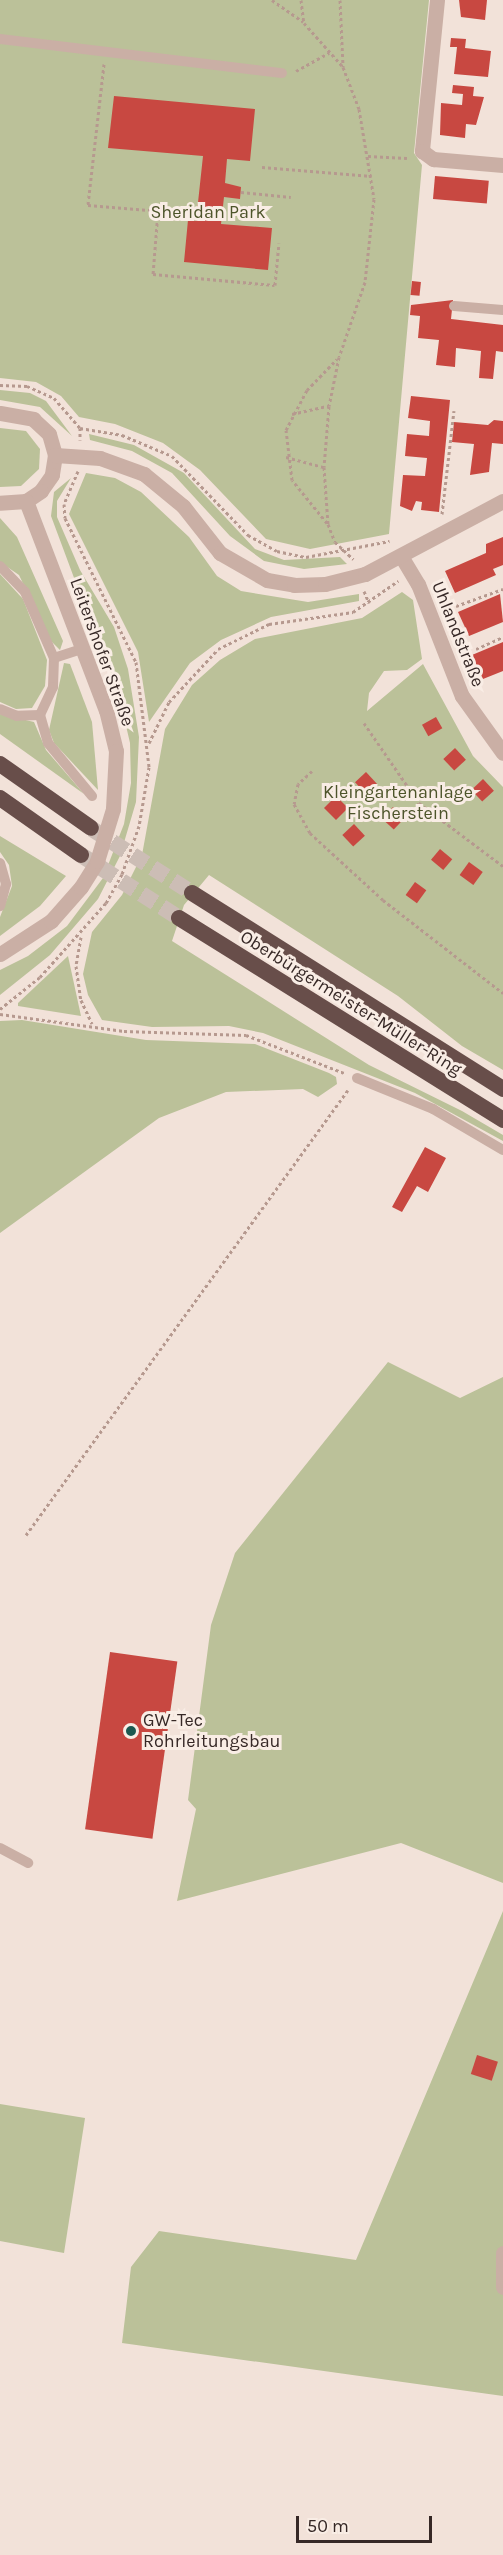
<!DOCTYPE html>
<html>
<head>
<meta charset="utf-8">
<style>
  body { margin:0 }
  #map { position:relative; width:503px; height:2555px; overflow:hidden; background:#f2e2d9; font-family:Karla,sans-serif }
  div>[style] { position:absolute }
  .green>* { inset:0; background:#bbc199 }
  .building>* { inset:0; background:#c84841; transform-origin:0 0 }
  .trunk-tunnel>* { height:16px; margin-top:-8px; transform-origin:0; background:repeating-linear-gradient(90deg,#ccbdb5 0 16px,transparent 0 24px) }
  .path>* { height:3px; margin-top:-1.5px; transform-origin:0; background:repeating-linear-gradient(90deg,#b6998f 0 3px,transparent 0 6px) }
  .service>* { height:10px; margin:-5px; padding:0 5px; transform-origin:5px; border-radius:5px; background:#caafa5 }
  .minor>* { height:15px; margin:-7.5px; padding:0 7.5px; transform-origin:7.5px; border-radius:7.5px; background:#caafa5 }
  .tertiary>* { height:15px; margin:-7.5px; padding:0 7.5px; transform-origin:7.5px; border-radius:7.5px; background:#caafa5 }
  .trunk>* { height:16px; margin:-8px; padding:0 8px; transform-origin:8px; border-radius:8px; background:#684e4a }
  .path-bridge>* { height:3px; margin-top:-1.5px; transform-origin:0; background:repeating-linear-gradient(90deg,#b6998f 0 3px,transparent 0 6px) }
  .tertiary-bridge>* { height:15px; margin:-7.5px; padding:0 7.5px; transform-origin:7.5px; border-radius:7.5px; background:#caafa5 }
  .dots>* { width:16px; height:16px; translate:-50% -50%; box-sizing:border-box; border:3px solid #f9ede5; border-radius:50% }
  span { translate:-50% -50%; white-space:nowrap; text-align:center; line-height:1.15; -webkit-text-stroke:6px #f9ede5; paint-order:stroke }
  .park-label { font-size:18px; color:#4d542a }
  .street-label { font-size:18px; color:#362826 }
  .poi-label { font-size:18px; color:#362826 }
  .left { translate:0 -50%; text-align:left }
  .scale { position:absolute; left:296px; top:2516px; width:136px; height:27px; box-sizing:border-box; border:3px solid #362826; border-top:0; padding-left:8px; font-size:18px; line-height:21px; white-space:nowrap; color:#362826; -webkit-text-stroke:4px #f9ede5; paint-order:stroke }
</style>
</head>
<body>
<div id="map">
  <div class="green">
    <div style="clip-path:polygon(0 0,429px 0,414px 153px,422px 165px,389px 534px,310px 549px,266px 539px,200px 470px,163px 443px,115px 424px,79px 417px,61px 396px,36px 382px,0 378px)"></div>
    <div style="clip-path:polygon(0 390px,30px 393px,46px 401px,72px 436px,40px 407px,0 400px)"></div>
    <div style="clip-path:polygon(0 428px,26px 431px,40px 449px,39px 469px,21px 486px,0 487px)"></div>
    <div style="clip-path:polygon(89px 434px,134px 445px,184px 473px,255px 549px,284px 560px,340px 557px,347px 564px,304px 569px,264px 561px,230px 536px,172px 473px,132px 451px,90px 440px)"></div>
    <div style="clip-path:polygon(86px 473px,115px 478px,141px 492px,189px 537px,217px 576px,241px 591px,308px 602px,359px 594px,359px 601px,271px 617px,221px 640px,190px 663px,149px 722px,138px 652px,69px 514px)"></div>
    <div style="clip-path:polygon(71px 478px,57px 501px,57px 517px,80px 570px,114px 627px,128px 669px,139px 737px,136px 802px,120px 856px,98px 899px,50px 955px,0 995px,0 970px,28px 956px,67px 926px,103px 878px,124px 824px,131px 783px,130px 743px,121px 704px,51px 516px,54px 492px)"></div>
    <div style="clip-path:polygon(0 518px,17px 537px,63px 641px,60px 650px,50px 640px,19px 575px,0 562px)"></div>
    <div style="clip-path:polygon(0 574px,23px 599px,47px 660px,45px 686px,32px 708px,16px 709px,0 702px)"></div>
    <div style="clip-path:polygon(402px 592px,413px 600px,422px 659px,407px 670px,384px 671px,369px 693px,367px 711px,423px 664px,473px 756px,503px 787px,503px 1070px,462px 1046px,398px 996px,209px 875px,184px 905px,172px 941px,369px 1065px,462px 1111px,503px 1135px,503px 1141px,415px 1093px,263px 1033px,229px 1026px,152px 1027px,102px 1020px,88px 995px,83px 974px,92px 932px,122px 895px,142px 855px,165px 729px,192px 685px,220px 660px,255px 639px,362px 618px)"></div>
    <div style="clip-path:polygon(64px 663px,70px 664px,92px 722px,98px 790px,54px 743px,49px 730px)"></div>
    <div style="clip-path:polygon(0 714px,34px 722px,46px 750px,84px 794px,0 734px)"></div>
    <div style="clip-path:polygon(0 836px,66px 876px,40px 906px,0 936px,0 917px,12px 886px,9px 865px,0 852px)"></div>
    <div style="clip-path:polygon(68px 956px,81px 1016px,18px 1006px,18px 1003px)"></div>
    <div style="clip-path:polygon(22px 1020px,146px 1040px,255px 1044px,329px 1073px,336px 1077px,337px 1084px,318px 1097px,303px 1089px,226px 1092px,159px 1118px,0 1233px,0 1021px)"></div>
    <div style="clip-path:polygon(388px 1362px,460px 1398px,503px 1377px,503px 1883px,401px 1843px,177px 1901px,196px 1809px,188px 1800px,211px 1625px,235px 1553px)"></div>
    <div style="clip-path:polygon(503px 1911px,503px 2396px,122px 2343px,131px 2267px,159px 2231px,356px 2260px)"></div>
    <div style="clip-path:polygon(0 2104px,85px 2118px,64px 2253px,0 2241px)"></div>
  </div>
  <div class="building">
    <div style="clip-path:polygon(459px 0,487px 0,485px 20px,461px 17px)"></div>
    <div style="clip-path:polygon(451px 38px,466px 39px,465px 48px,491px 51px,488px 77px,454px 74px,457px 47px,450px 47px)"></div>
    <div style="clip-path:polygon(453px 85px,474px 87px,473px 96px,484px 97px,476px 125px,466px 124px,465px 138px,440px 135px,441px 103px,462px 105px,463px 94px,452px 93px)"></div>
    <div style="clip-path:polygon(114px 96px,255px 109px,250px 161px,227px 159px,225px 183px,241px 187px,240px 199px,224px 197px,221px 224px,272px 228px,268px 270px,184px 262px,188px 220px,196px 221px,203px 156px,108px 148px)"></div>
    <div style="left:435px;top:176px;width:54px;height:23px;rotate:5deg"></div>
    <div style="left:412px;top:281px;width:9px;height:14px;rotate:6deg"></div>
    <div style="clip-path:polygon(453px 300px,451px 319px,503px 325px,503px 352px,496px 351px,493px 379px,479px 378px,481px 351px,456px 348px,455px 367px,436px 365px,439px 340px,418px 338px,420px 316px,410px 315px,411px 305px)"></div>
    <div style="clip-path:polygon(411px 396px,450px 400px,439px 512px,421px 510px,422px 502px,416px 501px,412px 511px,400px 506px,403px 475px,425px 476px,427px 458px,405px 456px,407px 434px,429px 436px,430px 421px,408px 418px)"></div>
    <div style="clip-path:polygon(494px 420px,503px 421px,503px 444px,492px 443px,489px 472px,470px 475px,474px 444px,452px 442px,454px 422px,488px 425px)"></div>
    <div style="clip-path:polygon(503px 537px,503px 565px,493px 569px,496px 575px,455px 593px,445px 571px,486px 553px,486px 544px)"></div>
    <div style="clip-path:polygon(500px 594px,503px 622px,469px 636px,458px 612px)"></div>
    <div style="clip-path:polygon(503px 642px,503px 671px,483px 679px,472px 655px)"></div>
    <div style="left:436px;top:717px;width:13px;height:16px;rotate:61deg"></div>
    <div style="left:455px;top:748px;width:16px;height:16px;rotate:47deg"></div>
    <div style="left:366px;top:772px;width:16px;height:15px;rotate:47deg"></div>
    <div style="left:483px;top:779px;width:16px;height:16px;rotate:47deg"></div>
    <div style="left:336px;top:796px;width:17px;height:17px;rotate:45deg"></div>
    <div style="left:393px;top:807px;width:16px;height:16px;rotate:43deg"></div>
    <div style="left:354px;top:824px;width:16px;height:16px;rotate:47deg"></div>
    <div style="left:440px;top:849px;width:16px;height:14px;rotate:40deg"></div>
    <div style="left:469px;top:862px;width:17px;height:16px;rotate:36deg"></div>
    <div style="left:415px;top:882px;width:14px;height:16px;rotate:36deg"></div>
    <div style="clip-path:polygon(425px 1147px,446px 1158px,428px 1192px,417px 1186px,402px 1212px,392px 1207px)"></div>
    <div style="left:110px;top:1652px;width:68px;height:179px;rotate:8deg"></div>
    <div style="left:477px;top:2055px;width:22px;height:20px;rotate:18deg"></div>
  </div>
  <div class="trunk-tunnel">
    <div style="left:92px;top:829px;width:119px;rotate:32.6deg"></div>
    <div style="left:81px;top:855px;width:117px;rotate:32.7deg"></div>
  </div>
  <div class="path">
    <div style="left:272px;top:0;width:38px;rotate:35deg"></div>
    <div style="left:301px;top:0;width:23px;rotate:83deg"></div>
    <div style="left:304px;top:23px;width:59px;rotate:48.4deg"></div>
    <div style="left:340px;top:0;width:67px;rotate:87.4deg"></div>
    <div style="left:343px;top:67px;width:45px;rotate:69.1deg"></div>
    <div style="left:359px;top:109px;width:91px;rotate:80.5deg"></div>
    <div style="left:374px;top:199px;width:83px;rotate:96.2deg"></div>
    <div style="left:365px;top:282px;width:79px;rotate:109.1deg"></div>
    <div style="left:339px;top:357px;width:50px;rotate:101.5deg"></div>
    <div style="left:329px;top:406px;width:61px;rotate:94.7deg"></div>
    <div style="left:324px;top:467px;width:57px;rotate:86deg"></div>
    <div style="left:328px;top:524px;width:19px;rotate:69deg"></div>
    <div style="left:335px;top:542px;width:25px;rotate:43deg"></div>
    <div style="left:104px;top:64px;width:142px;rotate:96.5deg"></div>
    <div style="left:88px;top:205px;width:109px;rotate:4.7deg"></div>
    <div style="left:296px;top:71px;width:38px;rotate:-29deg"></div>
    <div style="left:368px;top:156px;width:39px;rotate:3deg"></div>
    <div style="left:262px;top:167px;width:110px;rotate:4.7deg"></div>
    <div style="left:241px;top:192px;width:50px;rotate:5.7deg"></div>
    <div style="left:158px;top:211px;width:63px;rotate:94.5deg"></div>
    <div style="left:153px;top:274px;width:122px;rotate:5.2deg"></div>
    <div style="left:275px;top:285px;width:42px;rotate:-84.6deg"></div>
    <div style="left:0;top:385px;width:27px;rotate:2deg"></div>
    <div style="left:27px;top:386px;width:30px;rotate:24deg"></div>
    <div style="left:54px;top:398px;width:40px;rotate:49deg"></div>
    <div style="left:80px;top:428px;width:12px;rotate:90deg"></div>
    <div style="left:292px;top:414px;width:37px;rotate:-13deg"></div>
    <div style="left:80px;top:428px;width:43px;rotate:9.5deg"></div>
    <div style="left:122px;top:435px;width:54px;rotate:22.8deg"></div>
    <div style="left:172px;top:456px;width:110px;rotate:46.1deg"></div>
    <div style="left:248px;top:535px;width:33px;rotate:29deg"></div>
    <div style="left:277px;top:551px;width:30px;rotate:12deg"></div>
    <div style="left:306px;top:557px;width:85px;rotate:-10.9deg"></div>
    <div style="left:286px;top:457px;width:39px;rotate:15deg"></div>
    <div style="left:78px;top:471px;width:36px;rotate:113deg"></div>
    <div style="left:64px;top:504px;width:14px;rotate:86deg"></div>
    <div style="left:65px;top:518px;width:161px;rotate:63.8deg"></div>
    <div style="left:136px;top:662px;width:106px;rotate:82.9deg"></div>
    <div style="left:149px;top:767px;width:60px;rotate:99.6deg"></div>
    <div style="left:442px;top:514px;width:104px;rotate:-83.4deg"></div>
    <div style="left:327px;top:523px;width:55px;rotate:-129.1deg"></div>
    <div style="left:292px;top:480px;width:50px;rotate:-96.8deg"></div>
    <div style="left:286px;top:430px;width:45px;rotate:-62.3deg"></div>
    <div style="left:307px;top:390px;width:43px;rotate:-45.9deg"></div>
    <div style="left:364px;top:591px;width:13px;rotate:67deg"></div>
    <div style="left:456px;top:606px;width:50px;rotate:-19.9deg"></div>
    <div style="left:476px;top:649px;width:30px;rotate:-24deg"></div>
    <div style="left:364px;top:723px;width:97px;rotate:55.5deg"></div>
    <div style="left:419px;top:803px;width:105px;rotate:36.9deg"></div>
    <div style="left:149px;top:743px;width:46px;rotate:-64deg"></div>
    <div style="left:169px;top:702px;width:72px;rotate:-47.2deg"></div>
    <div style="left:218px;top:649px;width:57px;rotate:-26.1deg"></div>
    <div style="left:269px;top:624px;width:85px;rotate:-8.1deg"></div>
    <div style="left:353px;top:612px;width:55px;rotate:-34.6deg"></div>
    <div style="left:312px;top:771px;width:19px;rotate:137deg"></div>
    <div style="left:298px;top:784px;width:20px;rotate:101deg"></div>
    <div style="left:294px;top:804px;width:33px;rotate:61deg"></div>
    <div style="left:310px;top:833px;width:99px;rotate:42.5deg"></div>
    <div style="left:383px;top:900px;width:152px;rotate:37.8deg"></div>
    <div style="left:81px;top:937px;width:29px;rotate:100deg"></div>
    <div style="left:76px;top:966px;width:34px;rotate:82deg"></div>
    <div style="left:81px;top:1000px;width:26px;rotate:65deg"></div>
    <div style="left:0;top:1009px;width:51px;rotate:-38.7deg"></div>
    <div style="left:40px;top:977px;width:99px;rotate:-48.3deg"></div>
    <div style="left:0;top:1014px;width:125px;rotate:7.8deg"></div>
    <div style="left:124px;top:1031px;width:122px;rotate:1.9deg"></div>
    <div style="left:246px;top:1035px;width:105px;rotate:21.2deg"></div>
    <div style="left:26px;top:1535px;width:549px;rotate:-54.11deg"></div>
  </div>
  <div class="service">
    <div style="left:0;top:39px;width:284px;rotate:6.9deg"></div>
    <div style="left:454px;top:306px;width:49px;rotate:4.7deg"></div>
    <div style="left:0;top:566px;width:36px;rotate:46deg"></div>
    <div style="left:25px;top:592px;width:72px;rotate:66.3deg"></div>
    <div style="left:54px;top:658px;width:29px;rotate:92deg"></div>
    <div style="left:53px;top:687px;width:31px;rotate:115deg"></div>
    <div style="left:40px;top:715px;width:23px;rotate:178deg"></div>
    <div style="left:17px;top:716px;width:18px;rotate:-158deg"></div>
    <div style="left:54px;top:658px;width:29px;rotate:-18deg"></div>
    <div style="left:40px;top:715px;width:29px;rotate:74deg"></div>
    <div style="left:48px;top:743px;width:69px;rotate:50.3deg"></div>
    <div style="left:0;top:863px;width:22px;rotate:74deg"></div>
    <div style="left:6px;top:884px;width:23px;rotate:105deg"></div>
    <div style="left:357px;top:1078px;width:82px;rotate:22.2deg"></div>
    <div style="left:433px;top:1109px;width:81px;rotate:30.4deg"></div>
    <div style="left:0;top:1848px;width:32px;rotate:28deg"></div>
  </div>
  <div class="minor">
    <div style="left:437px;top:0;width:152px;rotate:95.7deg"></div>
    <div style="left:422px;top:151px;width:14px;rotate:36deg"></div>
    <div style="left:433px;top:159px;width:70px;rotate:4.9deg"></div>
    <div style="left:401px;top:556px;width:33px;rotate:59deg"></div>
    <div style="left:418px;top:584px;width:120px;rotate:68.6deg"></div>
    <div style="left:462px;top:696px;width:70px;rotate:54.3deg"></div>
    <div style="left:503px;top:2253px;width:34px;rotate:90deg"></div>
  </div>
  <div class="tertiary">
    <div style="left:0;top:413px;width:34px;rotate:10deg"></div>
    <div style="left:33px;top:419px;width:22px;rotate:43deg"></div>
    <div style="left:49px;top:434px;width:22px;rotate:74deg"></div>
    <div style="left:55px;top:455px;width:20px;rotate:99deg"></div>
    <div style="left:52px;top:475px;width:19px;rotate:125deg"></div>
    <div style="left:41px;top:491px;width:18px;rotate:146deg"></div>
    <div style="left:26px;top:501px;width:26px;rotate:176deg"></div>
    <div style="left:55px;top:455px;width:45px;rotate:3.8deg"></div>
    <div style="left:100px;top:458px;width:47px;rotate:20deg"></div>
    <div style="left:144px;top:474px;width:50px;rotate:39.4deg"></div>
    <div style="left:183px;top:506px;width:60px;rotate:51.8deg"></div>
    <div style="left:220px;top:553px;width:54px;rotate:29.9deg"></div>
    <div style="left:267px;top:580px;width:27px;rotate:10deg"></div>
    <div style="left:294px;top:585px;width:31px;rotate:-2deg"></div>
    <div style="left:325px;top:584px;width:41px;rotate:-14deg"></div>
    <div style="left:365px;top:574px;width:156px;rotate:-27.9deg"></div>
    <div style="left:26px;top:501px;width:224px;rotate:69.1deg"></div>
    <div style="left:106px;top:710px;width:42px;rotate:76.3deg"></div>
    <div style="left:116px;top:751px;width:58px;rotate:93deg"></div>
    <div style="left:0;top:954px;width:61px;rotate:-32.9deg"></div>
    <div style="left:51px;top:921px;width:45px;rotate:-48.6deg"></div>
  </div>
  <div class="trunk">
    <div style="left:0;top:764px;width:111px;rotate:35.1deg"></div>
    <div style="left:0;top:798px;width:99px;rotate:35.1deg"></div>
    <div style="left:192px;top:893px;width:368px;rotate:32.2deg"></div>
    <div style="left:179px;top:918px;width:382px;rotate:31.9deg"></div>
  </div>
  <div class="path-bridge">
    <div style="left:106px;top:903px;width:33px;rotate:-61deg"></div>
    <div style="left:122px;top:874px;width:51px;rotate:-70.5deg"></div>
  </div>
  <div class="tertiary-bridge">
    <div style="left:81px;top:887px;width:31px;rotate:-58deg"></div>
    <div style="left:97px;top:861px;width:54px;rotate:-72.9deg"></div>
  </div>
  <div class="dots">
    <div style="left:131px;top:1731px;background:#1b5850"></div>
  </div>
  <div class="park-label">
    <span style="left:208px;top:212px">Sheridan Park</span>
    <span style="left:398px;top:803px">Kleingartenanlage<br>Fischerstein</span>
  </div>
  <div class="street-label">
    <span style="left:458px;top:634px;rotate:68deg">Uhlandstraße</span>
    <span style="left:102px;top:652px;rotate:70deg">Leitershofer Straße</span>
    <span style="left:351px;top:1003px;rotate:32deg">Oberbürgermeister-Müller-Ring</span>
  </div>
  <div class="poi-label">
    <span class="left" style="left:143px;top:1731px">GW-Tec<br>Rohrleitungsbau</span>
  </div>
  <div class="scale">50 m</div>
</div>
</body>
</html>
